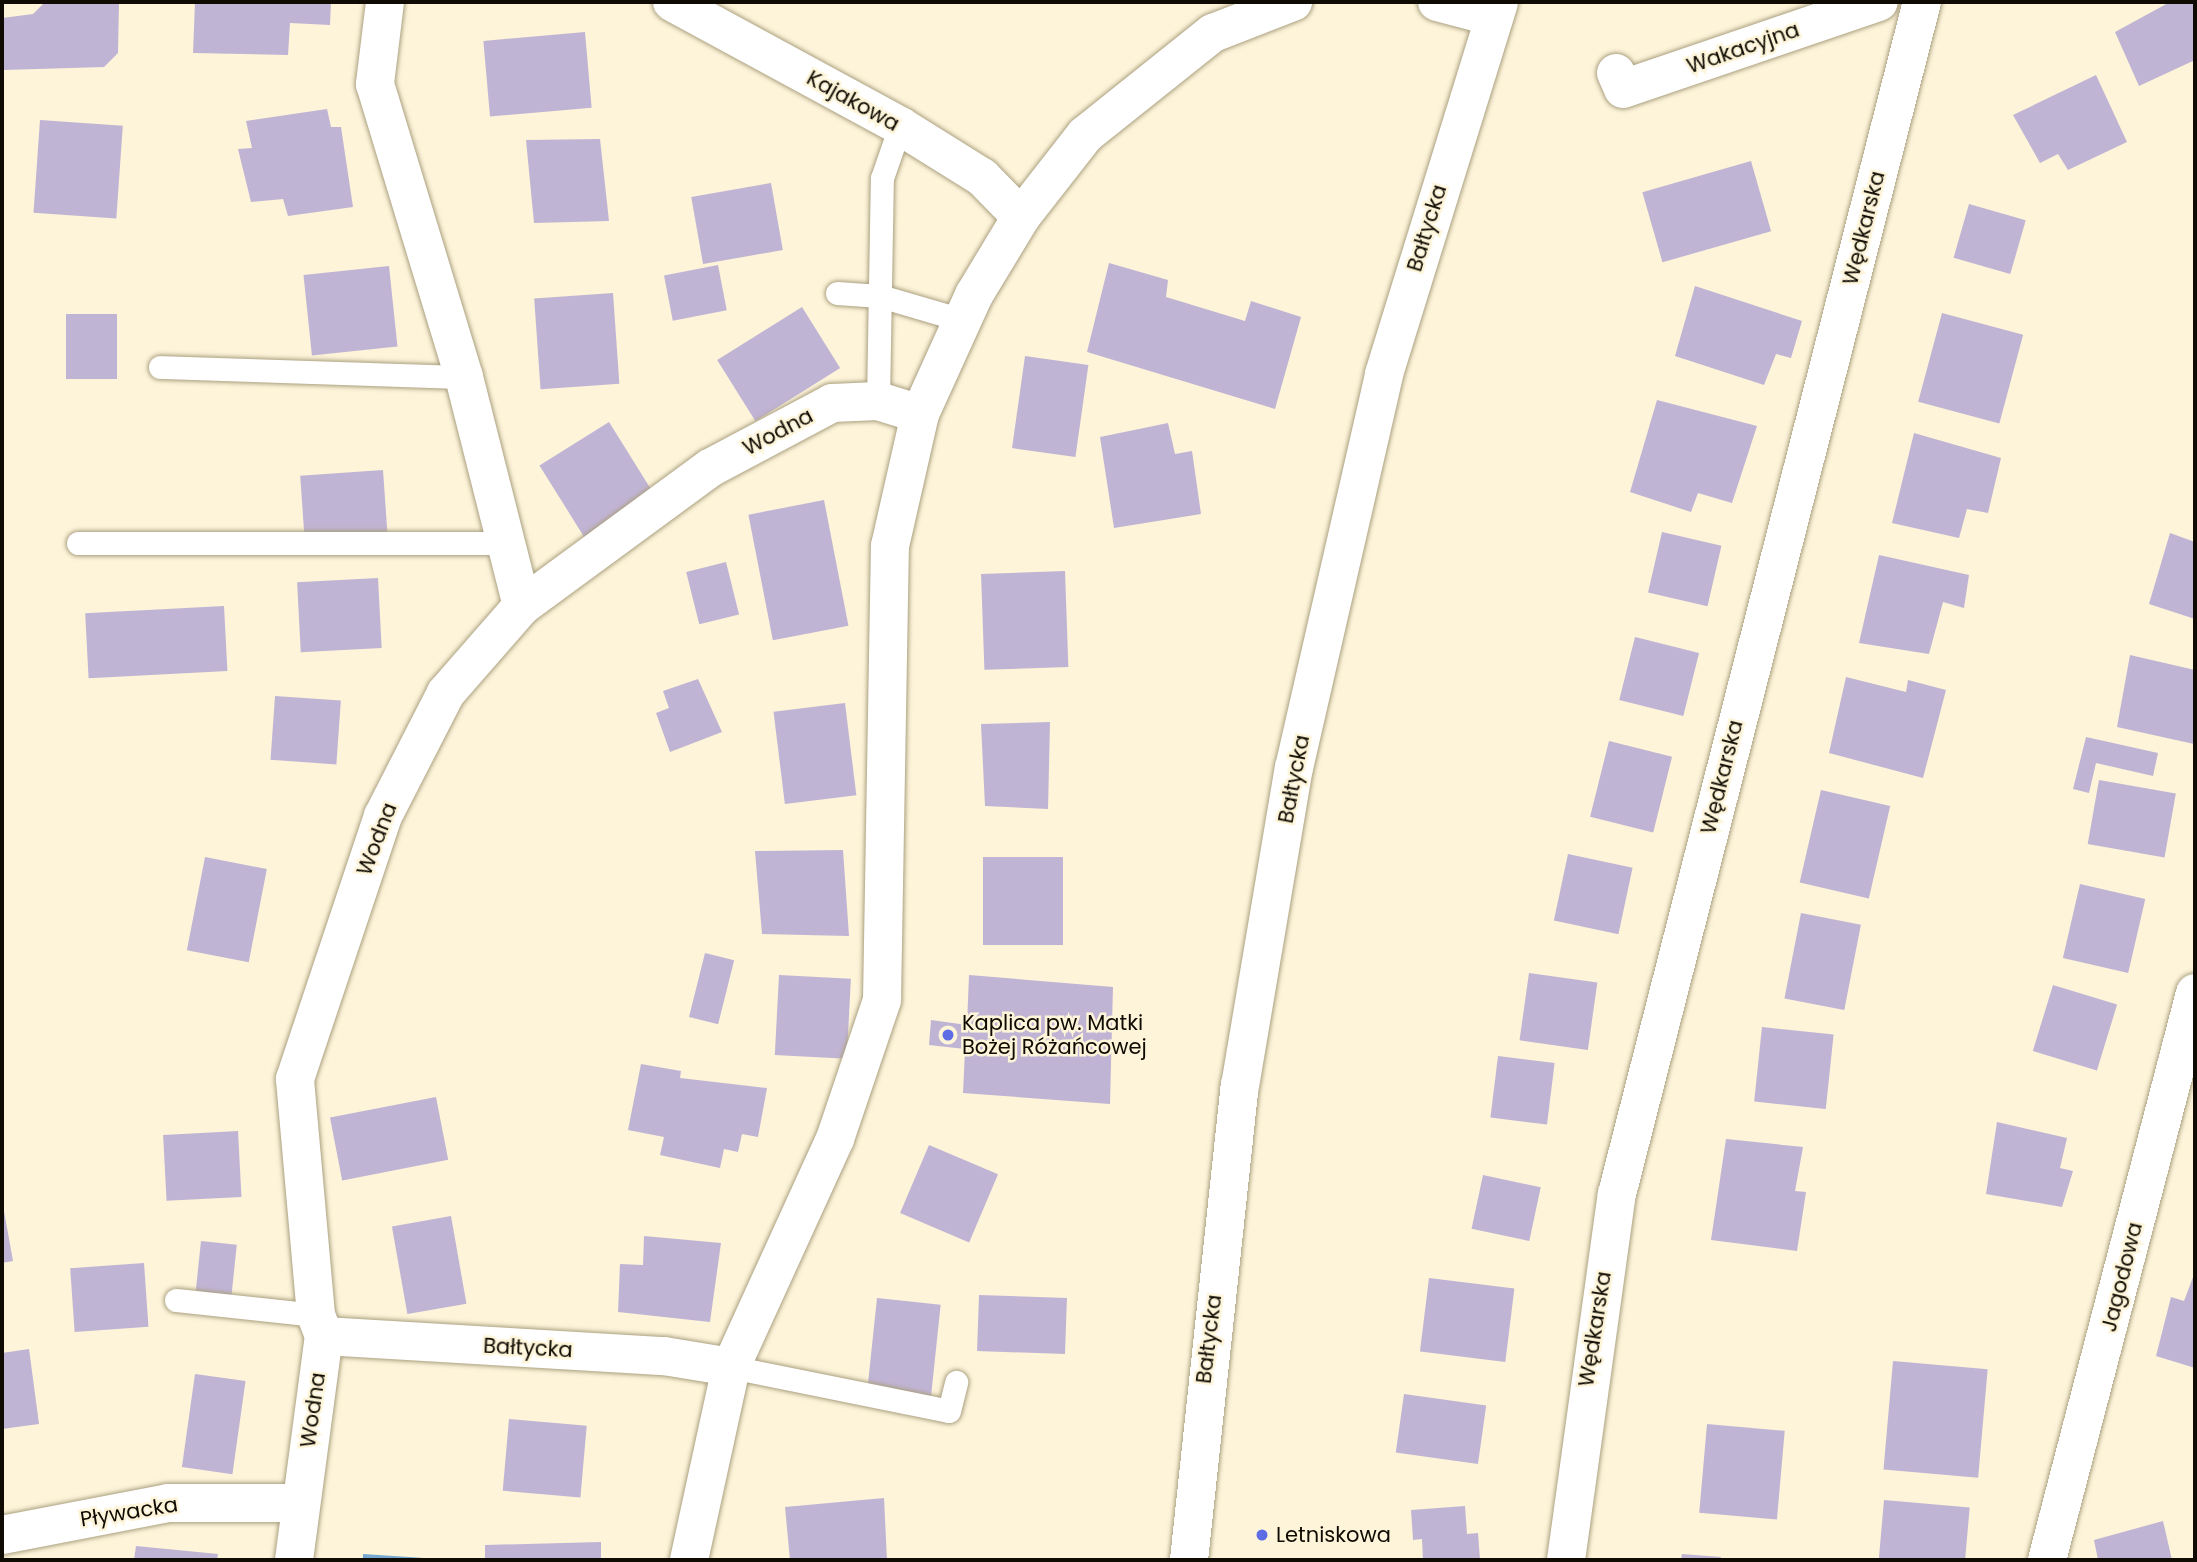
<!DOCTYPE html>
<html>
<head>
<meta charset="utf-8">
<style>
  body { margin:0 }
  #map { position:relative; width:2197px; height:1562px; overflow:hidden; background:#fdf4d9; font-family:Poppins,sans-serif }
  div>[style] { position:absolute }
  .water>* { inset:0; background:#76a7d1 }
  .building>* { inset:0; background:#c0b4d4; transform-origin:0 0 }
  .roads { filter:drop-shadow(0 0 2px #aba080) drop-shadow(0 0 2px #aba080) }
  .service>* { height:23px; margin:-11.5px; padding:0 11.5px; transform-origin:11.5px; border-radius:11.5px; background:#fff }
  .minor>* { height:38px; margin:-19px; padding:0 19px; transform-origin:19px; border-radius:19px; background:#fff }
  .secondary>* { height:38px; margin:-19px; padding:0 19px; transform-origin:19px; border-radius:19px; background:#fff }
  .dots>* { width:19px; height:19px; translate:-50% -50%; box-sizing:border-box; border:4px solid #fdf4d9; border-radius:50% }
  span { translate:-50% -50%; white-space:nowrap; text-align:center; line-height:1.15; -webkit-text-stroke:5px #fdf4d9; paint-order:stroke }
  .street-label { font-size:21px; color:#0f0b02 }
  .poi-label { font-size:21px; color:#0f0b02 }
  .left { translate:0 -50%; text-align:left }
  .frame { position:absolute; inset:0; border:4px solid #0f0b02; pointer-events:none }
</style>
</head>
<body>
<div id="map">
  <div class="water">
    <div style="clip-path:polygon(363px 1554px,424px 1558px,424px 1560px,363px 1560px)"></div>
  </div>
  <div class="building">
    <div style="clip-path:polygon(45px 2px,119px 2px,118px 53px,104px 67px,4px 70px,2px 18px,33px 14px)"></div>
    <div style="clip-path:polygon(195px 2px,331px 2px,330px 25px,290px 23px,288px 55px,193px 53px)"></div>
    <div style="clip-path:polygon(2170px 2px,2195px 2px,2195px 60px,2139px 86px,2115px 32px)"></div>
    <div style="left:585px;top:32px;width:76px;height:102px;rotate:85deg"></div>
    <div style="clip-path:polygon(2096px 75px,2127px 142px,2068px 170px,2058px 154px,2040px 163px,2013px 115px)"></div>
    <div style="clip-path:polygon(327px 109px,331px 127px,341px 127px,353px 207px,288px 216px,283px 199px,251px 202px,238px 149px,252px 148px,246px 121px)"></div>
    <div style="left:40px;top:120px;width:83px;height:93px;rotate:4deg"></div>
    <div style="clip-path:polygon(600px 139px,609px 221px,534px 223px,526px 140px)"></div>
    <div style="left:1751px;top:161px;width:73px;height:113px;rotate:74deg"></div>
    <div style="left:771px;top:183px;width:68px;height:81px;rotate:80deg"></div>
    <div style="left:1969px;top:204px;width:59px;height:56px;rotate:16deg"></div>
    <div style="clip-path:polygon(1109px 263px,1168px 280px,1166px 297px,1245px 321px,1251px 301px,1301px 317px,1275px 409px,1087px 352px)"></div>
    <div style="left:718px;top:265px;width:46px;height:55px;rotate:79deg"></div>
    <div style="left:389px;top:266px;width:81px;height:86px;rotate:84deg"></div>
    <div style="clip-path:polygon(1695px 286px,1802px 321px,1791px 358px,1776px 354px,1764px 385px,1675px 356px)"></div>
    <div style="left:613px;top:293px;width:91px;height:79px;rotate:86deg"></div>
    <div style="left:802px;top:307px;width:72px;height:100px;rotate:58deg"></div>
    <div style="left:1942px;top:313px;width:84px;height:92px;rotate:15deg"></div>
    <div style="left:66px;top:314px;width:51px;height:65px"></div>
    <div style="left:1025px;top:356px;width:64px;height:93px;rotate:8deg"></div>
    <div style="clip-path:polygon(1657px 400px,1757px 426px,1732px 503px,1698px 493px,1691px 512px,1630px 492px)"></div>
    <div style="left:609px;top:422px;width:86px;height:82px;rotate:58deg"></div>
    <div style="clip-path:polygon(1168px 423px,1175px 454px,1192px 451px,1201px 514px,1114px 528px,1100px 437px)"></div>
    <div style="clip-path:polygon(1914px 433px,2001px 458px,1988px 513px,1967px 509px,1959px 538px,1892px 523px)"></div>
    <div style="left:383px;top:470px;width:64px;height:83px;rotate:86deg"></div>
    <div style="left:824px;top:500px;width:128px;height:77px;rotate:79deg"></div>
    <div style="left:1662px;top:532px;width:61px;height:62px;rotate:13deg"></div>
    <div style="clip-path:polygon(2170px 533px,2195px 542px,2195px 619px,2149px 604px)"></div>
    <div style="clip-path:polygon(1879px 555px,1969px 575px,1964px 608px,1943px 602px,1929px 654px,1859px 643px)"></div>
    <div style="left:726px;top:562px;width:54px;height:41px;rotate:76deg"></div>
    <div style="left:1065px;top:571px;width:96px;height:84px;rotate:88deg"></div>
    <div style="left:378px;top:578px;width:70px;height:81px;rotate:87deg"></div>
    <div style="left:224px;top:606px;width:65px;height:139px;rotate:87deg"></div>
    <div style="left:1635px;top:637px;width:66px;height:65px;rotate:14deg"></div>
    <div style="clip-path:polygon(2130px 655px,2195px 670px,2194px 744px,2117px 727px)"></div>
    <div style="clip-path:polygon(1846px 677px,1906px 692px,1908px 680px,1946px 690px,1923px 778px,1829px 753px)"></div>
    <div style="clip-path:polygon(698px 679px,722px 732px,670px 752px,656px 713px,669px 708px,663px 691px)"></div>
    <div style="left:275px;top:696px;width:66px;height:64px;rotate:4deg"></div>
    <div style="left:845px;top:703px;width:93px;height:72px;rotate:83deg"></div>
    <div style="clip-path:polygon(1050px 722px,1048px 809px,985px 806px,981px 724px)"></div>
    <div style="clip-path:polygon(2086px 737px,2158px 753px,2153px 776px,2096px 763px,2089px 793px,2073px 789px)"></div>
    <div style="left:1609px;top:741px;width:65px;height:78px;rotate:14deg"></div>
    <div style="left:2099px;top:780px;width:78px;height:65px;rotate:10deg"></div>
    <div style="left:1821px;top:790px;width:71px;height:95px;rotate:13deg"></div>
    <div style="clip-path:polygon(843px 850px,849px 936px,762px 934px,755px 851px)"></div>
    <div style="left:1568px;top:854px;width:66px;height:68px;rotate:12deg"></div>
    <div style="left:205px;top:857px;width:63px;height:95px;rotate:11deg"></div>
    <div style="left:983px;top:857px;width:80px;height:88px"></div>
    <div style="left:2080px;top:884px;width:67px;height:76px;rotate:13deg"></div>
    <div style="left:1801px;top:913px;width:61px;height:87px;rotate:11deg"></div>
    <div style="left:705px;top:953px;width:30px;height:66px;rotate:14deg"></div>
    <div style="left:1529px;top:973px;width:69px;height:68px;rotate:8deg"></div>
    <div style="left:779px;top:975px;width:72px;height:80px;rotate:3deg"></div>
    <div style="clip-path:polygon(969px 975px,1113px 987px,1110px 1104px,963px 1093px,965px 1049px,929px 1045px,931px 1020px,967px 1025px)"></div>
    <div style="left:2053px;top:985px;width:67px;height:69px;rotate:17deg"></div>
    <div style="left:1762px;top:1027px;width:72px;height:75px;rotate:6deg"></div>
    <div style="left:1498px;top:1056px;width:57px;height:62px;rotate:7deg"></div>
    <div style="clip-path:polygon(641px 1064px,681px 1071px,680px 1078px,767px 1088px,758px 1137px,742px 1134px,738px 1152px,724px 1149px,720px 1168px,660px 1155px,664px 1137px,628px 1130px)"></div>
    <div style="left:436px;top:1097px;width:64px;height:108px;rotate:79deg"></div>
    <div style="clip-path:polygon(1997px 1122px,2067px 1138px,2060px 1168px,2073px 1171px,2062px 1207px,1986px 1194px)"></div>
    <div style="left:238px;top:1131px;width:66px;height:75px;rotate:87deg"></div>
    <div style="clip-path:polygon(1726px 1139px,1803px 1147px,1795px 1191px,1806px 1192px,1797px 1251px,1711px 1240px)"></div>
    <div style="left:929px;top:1145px;width:75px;height:74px;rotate:23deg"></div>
    <div style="left:1483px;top:1175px;width:59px;height:55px;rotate:12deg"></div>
    <div style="clip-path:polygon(2px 1200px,13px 1261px,2px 1263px)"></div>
    <div style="left:451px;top:1216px;width:89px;height:60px;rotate:80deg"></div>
    <div style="clip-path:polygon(644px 1236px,721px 1243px,710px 1322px,618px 1312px,620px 1264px,643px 1265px)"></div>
    <div style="left:201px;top:1241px;width:36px;height:54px;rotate:6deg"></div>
    <div style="left:144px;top:1263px;width:64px;height:74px;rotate:86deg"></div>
    <div style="clip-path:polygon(2195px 1272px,2195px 1368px,2156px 1356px,2171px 1297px,2184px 1301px)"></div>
    <div style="left:1429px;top:1278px;width:86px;height:74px;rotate:7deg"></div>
    <div style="left:979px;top:1295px;width:88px;height:56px;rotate:2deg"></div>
    <div style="left:877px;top:1298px;width:64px;height:93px;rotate:6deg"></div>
    <div style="clip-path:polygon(29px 1349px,39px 1424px,2px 1429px,2px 1353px)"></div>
    <div style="left:1893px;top:1361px;width:95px;height:109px;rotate:5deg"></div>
    <div style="left:195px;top:1374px;width:51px;height:94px;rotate:8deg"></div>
    <div style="left:1404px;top:1394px;width:83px;height:59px;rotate:8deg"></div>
    <div style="left:509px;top:1419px;width:78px;height:72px;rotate:5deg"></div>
    <div style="left:1707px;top:1424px;width:78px;height:89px;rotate:5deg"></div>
    <div style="clip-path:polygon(884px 1498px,887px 1560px,790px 1560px,785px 1507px)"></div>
    <div style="left:1884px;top:1500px;width:86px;height:60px;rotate:5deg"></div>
    <div style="clip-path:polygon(1465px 1506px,1467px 1534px,1478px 1533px,1480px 1560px,1423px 1560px,1422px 1539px,1413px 1540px,1411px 1510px)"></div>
    <div style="clip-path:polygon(2163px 1521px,2172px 1560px,2098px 1560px,2094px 1540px)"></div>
    <div style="clip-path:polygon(601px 1542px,601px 1560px,485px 1560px,485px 1545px)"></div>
    <div style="clip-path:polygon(136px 1546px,218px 1554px,217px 1560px,134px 1560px)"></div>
    <div style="clip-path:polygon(1682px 1554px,1721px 1557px,1720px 1560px,1681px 1560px)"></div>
  </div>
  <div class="roads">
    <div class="service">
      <div style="left:837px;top:293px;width:43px;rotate:4deg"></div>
      <div style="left:880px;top:296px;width:85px;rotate:16.3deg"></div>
      <div style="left:160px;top:367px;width:304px;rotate:1.9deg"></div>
      <div style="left:878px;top:401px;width:223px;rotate:-89deg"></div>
      <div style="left:882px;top:178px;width:55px;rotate:-70.9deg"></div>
      <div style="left:78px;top:543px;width:427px"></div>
      <div style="left:176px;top:1300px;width:141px;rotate:6.1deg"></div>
      <div style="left:731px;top:1367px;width:222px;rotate:11.4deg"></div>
      <div style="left:949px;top:1411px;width:30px;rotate:-76deg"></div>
    </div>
    <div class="minor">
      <div style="left:385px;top:2px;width:83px;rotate:97deg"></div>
      <div style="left:375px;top:84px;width:306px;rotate:73.1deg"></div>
      <div style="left:464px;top:377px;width:236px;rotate:75.8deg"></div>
      <div style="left:672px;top:2px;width:260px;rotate:28.5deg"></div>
      <div style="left:900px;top:126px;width:97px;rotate:31.9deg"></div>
      <div style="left:982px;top:177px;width:56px;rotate:45.7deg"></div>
      <div style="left:1437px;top:2px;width:59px;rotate:14.7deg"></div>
      <div style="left:1616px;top:73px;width:17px;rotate:66deg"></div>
      <div style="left:1623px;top:89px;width:270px;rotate:-18.8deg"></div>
      <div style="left:324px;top:1336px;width:341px;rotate:3.4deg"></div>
      <div style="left:664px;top:1356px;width:68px;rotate:9.3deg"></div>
      <div style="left:2px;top:1535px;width:169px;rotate:-10.9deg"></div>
      <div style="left:168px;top:1503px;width:132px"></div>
      <div style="left:294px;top:1560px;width:226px;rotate:-82.4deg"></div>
      <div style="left:324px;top:1336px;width:22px;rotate:-111deg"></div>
      <div style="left:316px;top:1315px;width:237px;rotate:-95.1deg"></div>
      <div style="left:295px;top:1079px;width:277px;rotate:-71.5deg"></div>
      <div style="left:383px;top:816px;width:138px;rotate:-62.9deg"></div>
      <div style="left:446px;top:693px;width:116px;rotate:-48.9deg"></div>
      <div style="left:522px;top:606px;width:233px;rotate:-36.3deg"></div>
      <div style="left:710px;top:468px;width:138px;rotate:-28deg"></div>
      <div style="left:832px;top:403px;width:46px;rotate:-2.5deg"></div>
      <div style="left:878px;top:401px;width:44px;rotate:17.2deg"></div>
      <div style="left:689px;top:1560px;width:198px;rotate:-77.7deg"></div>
      <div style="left:731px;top:1367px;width:251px;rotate:-65.5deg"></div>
      <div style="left:835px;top:1139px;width:147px;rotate:-71.3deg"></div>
      <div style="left:882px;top:1000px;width:454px;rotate:-89deg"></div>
      <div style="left:890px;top:546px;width:135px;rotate:-77.2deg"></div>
      <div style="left:920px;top:414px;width:131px;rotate:-65.6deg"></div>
      <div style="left:974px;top:295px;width:91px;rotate:-58.9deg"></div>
      <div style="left:1021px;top:217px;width:104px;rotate:-52deg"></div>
      <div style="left:1085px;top:135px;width:164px;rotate:-38.6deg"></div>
      <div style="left:1213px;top:33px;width:86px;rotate:-21.2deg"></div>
      <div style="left:1566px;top:1560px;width:370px;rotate:-82.1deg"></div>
      <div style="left:1617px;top:1194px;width:1230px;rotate:-75.65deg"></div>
      <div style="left:2047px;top:1560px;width:586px;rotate:-75.37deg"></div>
    </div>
    <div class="secondary">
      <div style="left:1189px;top:1560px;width:477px;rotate:-83.9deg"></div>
      <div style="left:1240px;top:1086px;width:323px;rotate:-80.4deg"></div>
      <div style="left:1294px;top:768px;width:404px;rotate:-77.1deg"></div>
      <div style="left:1384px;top:374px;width:389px;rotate:-72.8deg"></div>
    </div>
  </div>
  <div class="dots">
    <div style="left:948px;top:1035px;background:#5f6de4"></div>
    <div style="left:1262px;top:1535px;background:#5f6de4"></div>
  </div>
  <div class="street-label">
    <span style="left:1743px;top:48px;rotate:-19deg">Wakacyjna</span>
    <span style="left:853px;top:101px;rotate:29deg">Kajakowa</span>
    <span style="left:1427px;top:228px;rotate:-73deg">Bałtycka</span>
    <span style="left:1864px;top:228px;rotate:-76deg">Wędkarska</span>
    <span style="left:778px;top:432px;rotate:-28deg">Wodna</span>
    <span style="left:1722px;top:777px;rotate:-76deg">Wędkarska</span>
    <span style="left:1294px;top:779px;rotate:-79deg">Bałtycka</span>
    <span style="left:377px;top:839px;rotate:-69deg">Wodna</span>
    <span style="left:2122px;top:1277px;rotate:-76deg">Jagodowa</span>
    <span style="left:1595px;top:1329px;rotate:-81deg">Wędkarska</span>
    <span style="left:1209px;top:1339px;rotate:-83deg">Bałtycka</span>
    <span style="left:528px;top:1348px;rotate:3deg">Bałtycka</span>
    <span style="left:313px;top:1410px;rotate:-82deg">Wodna</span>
    <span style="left:129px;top:1512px;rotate:-9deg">Pływacka</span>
  </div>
  <div class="poi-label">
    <span class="left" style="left:962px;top:1035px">Kaplica pw. Matki<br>Bożej Różańcowej</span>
    <span class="left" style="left:1276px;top:1535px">Letniskowa</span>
  </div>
  <div class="frame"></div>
</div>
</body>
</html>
